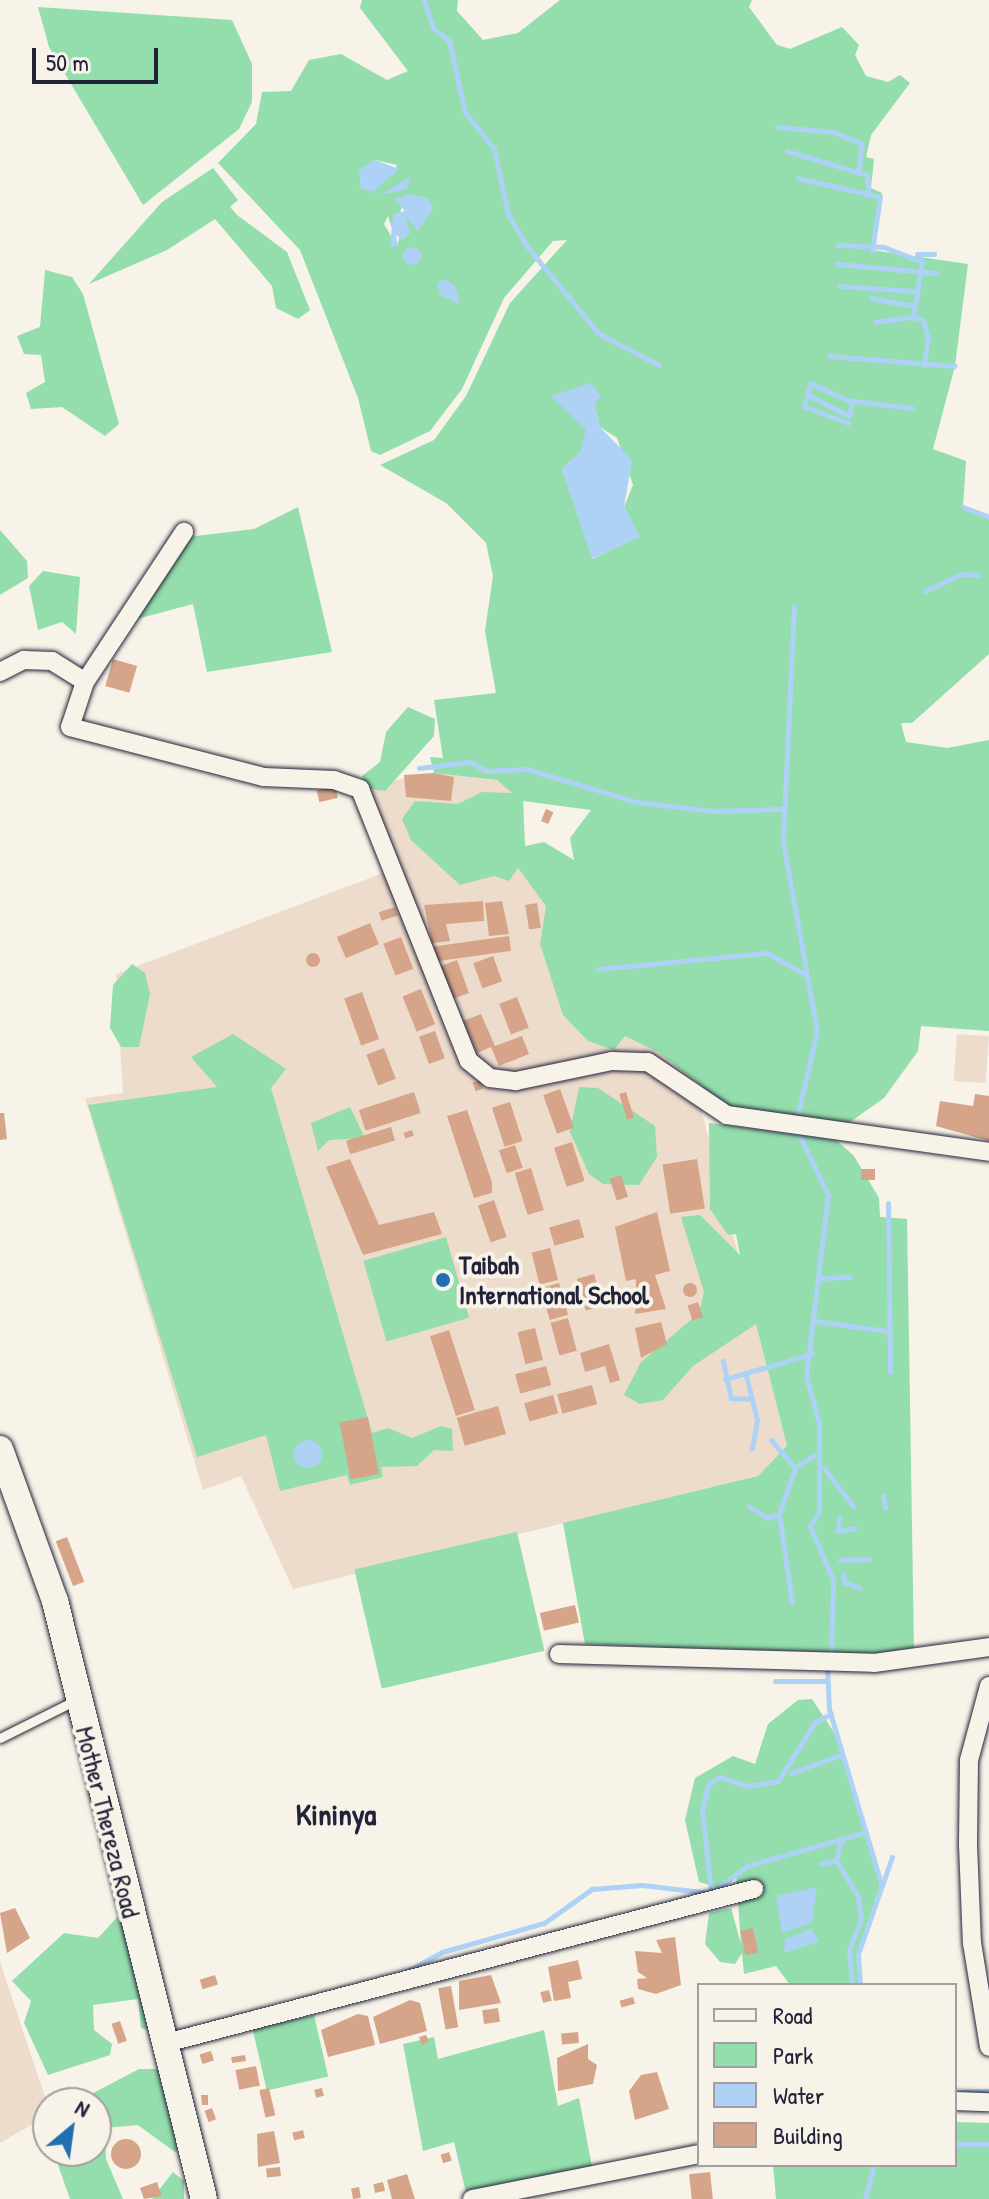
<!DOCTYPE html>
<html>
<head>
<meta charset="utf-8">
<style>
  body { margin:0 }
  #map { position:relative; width:989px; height:2199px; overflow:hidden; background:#f7f3e8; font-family:"Patrick Hand",sans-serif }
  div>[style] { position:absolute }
  .built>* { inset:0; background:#eddccc; transform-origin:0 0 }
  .green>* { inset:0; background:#94ddac; transform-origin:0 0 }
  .water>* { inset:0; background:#aed2f6 }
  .round { border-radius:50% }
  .stream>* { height:5px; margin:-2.5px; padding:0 2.5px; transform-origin:2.5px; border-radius:2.5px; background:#aed2f6 }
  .building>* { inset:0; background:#d6a589; transform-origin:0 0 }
  .roads { filter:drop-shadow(0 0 2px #22223b) drop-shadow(0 0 2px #22223b) }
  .lane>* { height:9px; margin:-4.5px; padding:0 4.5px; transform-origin:4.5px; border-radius:4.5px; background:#f7f3e8 }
  .street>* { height:18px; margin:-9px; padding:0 9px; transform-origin:9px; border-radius:9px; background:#f7f3e8 }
  .secondary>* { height:26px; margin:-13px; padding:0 13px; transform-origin:13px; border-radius:13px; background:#f7f3e8 }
  .dots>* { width:22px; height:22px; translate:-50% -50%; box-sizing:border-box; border:4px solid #f7f3e8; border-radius:50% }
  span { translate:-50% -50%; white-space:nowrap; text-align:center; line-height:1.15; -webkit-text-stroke:8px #f7f3e8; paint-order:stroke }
  .poi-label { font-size:26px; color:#22223b; font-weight:700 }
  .left { translate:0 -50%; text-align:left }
  .street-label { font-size:26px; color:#22223b }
  .quarter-label { font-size:30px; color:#22223b; font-weight:700 }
  .legend { position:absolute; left:697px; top:1983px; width:260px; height:184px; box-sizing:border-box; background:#f7f3e8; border:2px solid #a29fa3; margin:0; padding:10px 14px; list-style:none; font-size:24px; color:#22223b }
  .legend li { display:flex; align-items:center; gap:16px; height:40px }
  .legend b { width:40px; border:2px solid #a29fa3 }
  .north { position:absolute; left:32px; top:2087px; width:80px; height:80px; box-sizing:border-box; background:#f7f3e8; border:2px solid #a29fa3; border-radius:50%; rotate:29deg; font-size:22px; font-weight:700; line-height:32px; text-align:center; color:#22223b }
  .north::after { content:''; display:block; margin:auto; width:28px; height:36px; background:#1f6fb2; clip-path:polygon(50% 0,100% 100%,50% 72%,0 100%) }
  .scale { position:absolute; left:32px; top:48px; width:126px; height:36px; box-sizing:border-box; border:4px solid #22223b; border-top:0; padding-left:10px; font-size:24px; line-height:28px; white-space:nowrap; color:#22223b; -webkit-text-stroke:6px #f7f3e8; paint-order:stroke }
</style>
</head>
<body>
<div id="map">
  <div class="built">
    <div style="clip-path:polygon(434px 773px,497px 780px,523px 800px,525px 846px,693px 1077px,787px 1446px,758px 1476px,293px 1589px,241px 1476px,203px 1490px,85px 1098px,123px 1093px,116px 974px,386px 872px,360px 804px,369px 785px)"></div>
    <div style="left:957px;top:1034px;width:32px;height:47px;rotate:4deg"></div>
    <div style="clip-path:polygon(0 1962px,48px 2106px,48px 2115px,0 2143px)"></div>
  </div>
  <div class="green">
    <div style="clip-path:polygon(evenodd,362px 0,458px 0,457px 11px,483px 40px,518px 33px,560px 0,752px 0,749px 7px,777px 45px,790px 49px,842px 27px,859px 45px,855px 55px,866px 76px,888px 82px,900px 75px,910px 83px,871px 135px,866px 157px,874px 159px,871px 188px,882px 193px,872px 250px,968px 264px,955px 366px,933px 449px,966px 461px,963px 507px,989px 517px,989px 654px,912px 723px,901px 723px,906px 742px,947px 748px,989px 740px,989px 1031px,921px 1026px,918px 1051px,884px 1098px,843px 1127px,731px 1109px,658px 1052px,625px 1036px,614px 1050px,588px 1041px,563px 1015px,540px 944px,546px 906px,518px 868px,509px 881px,494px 876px,460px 885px,411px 840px,402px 819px,415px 801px,458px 804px,482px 792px,512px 793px,497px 780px,434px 773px,430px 757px,443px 758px,434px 700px,496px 693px,485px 631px,493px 576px,486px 543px,446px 503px,380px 465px,434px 440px,466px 396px,510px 303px,567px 240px,553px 241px,504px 298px,462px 389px,430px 431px,380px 455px,371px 451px,358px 398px,300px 250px,218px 163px,256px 124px,262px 92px,291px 91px,309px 60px,341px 54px,387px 80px,408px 71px,360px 8px,362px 0,375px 160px,397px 165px,393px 174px,359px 185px,375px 160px,362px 0,402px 207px,425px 222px,406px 216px,397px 246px,384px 224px,388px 216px,393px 231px,402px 207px,362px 0,599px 389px,594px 405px,600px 427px,617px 438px,633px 485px,624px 507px,639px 536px,593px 559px,562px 469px,580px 453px,599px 389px,362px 0,523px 801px,591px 810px,570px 838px,574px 860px,544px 842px,525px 846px,523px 801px)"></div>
    <div style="clip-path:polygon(38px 7px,232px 20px,252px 64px,252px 102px,239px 129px,143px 205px,49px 47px)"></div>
    <div style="clip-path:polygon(213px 168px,238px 200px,230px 207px,237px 215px,287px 252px,310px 310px,298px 319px,276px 308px,272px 286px,215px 219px,167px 250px,89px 284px,162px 202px)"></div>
    <div style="clip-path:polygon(45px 270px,72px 277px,83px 294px,119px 424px,105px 436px,62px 407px,31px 409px,26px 393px,45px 382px,41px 355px,24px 354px,17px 336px,40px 327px)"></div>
    <div style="clip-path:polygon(298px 507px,332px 652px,207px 672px,193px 604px,137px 619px,188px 537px,254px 529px)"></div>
    <div style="clip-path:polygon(0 530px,27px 561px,28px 578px,0 595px)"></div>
    <div style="clip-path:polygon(43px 571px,80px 577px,76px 634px,62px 622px,38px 630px,29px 586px)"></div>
    <div style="clip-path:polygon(408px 707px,435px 719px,434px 736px,385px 791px,365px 788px,362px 776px,380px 762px,386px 732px)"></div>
    <div style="clip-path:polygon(132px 964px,145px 973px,150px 994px,139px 1047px,121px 1047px,110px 1028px,113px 985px)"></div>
    <div style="clip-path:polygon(233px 1034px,286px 1069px,271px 1088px,372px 1433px,388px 1428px,412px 1438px,441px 1426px,452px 1429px,453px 1451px,434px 1450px,417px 1466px,381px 1467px,383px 1477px,350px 1485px,347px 1475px,280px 1491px,266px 1435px,197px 1457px,88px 1105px,217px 1087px,191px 1057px)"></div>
    <div style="clip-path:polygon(579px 1087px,598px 1088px,655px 1126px,657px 1157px,639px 1185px,603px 1184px,589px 1174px,570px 1132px)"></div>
    <div style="clip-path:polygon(350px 1107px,365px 1138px,329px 1140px,318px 1151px,311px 1123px)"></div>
    <div style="clip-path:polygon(709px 1123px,836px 1140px,854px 1156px,879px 1198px,880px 1217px,907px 1219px,914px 1648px,880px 1657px,585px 1644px,563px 1523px,758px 1476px,787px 1446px,756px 1324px,693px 1366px,663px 1400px,640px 1404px,624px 1395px,641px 1362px,699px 1313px,704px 1292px,681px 1217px,700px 1215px,740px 1255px,736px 1234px,728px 1235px,710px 1209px)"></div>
    <div style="left:446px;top:1237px;width:84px;height:86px;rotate:74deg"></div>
    <div style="left:517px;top:1532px;width:122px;height:167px;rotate:77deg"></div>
    <div style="clip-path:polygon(812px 1699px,835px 1734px,881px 1883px,858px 1953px,860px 1985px,790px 1985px,776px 1966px,744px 1974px,742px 1953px,735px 1964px,720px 1962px,705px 1944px,709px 1913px,731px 1908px,741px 1944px,736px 1874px,720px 1888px,699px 1882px,685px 1820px,695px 1778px,733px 1756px,755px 1764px,768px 1724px,798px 1700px)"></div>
    <div style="clip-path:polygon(122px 1912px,158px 2033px,141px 2028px,138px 1999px,93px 2005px,94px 2030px,112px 2044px,110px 2055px,48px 2075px,24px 2023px,31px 2001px,12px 1981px,64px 1933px,98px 1938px)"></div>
    <div style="left:314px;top:2015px;width:63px;height:63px;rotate:77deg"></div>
    <div style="clip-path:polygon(544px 2030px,558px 2106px,579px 2098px,592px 2167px,467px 2197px,454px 2142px,423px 2151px,403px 2044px,434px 2037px,438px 2059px)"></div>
    <div style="clip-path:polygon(139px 2069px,160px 2069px,186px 2147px,175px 2152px,138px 2125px,105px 2128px,106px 2159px,123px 2199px,70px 2199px,58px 2165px,70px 2151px,96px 2151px,96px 2103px,76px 2102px)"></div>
    <div style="clip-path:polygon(955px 2122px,989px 2123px,989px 2199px,776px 2199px,773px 2165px,955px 2165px)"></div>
    <div style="clip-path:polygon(173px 2172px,184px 2181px,184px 2199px,152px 2199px)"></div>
  </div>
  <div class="water">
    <div style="clip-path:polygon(375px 160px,399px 169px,373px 192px,361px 189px,359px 170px)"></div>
    <div style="clip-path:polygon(410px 177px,407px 189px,364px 199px,382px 194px)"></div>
    <div style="clip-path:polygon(410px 194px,428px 198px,434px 208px,418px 231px,406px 217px,410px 233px,403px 240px,396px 235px,398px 246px,390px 247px,393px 214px,405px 211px,394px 199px)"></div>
    <div class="round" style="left:403px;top:247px;width:18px;height:18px"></div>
    <div style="clip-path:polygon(446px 279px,455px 286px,460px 304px,440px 295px,437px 283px)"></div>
    <div style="clip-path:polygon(591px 383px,601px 396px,594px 405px,600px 427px,632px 460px,624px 507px,640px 537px,592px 559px,562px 469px,580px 453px,586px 430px,551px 396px)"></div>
    <div class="round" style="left:294px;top:1440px;width:28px;height:28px"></div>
    <div style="clip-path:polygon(817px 1887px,812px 1923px,782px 1933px,776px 1896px)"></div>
    <div style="clip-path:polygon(811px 1929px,819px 1942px,784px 1953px,785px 1939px)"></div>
  </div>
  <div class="stream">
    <div style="left:424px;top:0;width:29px;rotate:72deg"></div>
    <div style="left:433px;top:28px;width:21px;rotate:39deg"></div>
    <div style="left:449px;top:41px;width:73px;rotate:77.3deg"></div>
    <div style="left:465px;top:112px;width:47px;rotate:51.9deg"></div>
    <div style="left:494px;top:149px;width:66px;rotate:77.8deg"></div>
    <div style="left:508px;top:214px;width:34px;rotate:60deg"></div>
    <div style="left:525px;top:244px;width:115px;rotate:50.6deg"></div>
    <div style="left:598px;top:333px;width:69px;rotate:27.7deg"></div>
    <div style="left:777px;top:127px;width:57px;rotate:5deg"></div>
    <div style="left:834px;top:132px;width:30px;rotate:23deg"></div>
    <div style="left:862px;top:144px;width:28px;rotate:98deg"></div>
    <div style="left:787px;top:151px;width:84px;rotate:16.7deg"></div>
    <div style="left:867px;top:175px;width:18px;rotate:87deg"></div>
    <div style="left:798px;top:178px;width:84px;rotate:13deg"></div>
    <div style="left:880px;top:197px;width:54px;rotate:98.6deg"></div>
    <div style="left:838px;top:245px;width:46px;rotate:2.5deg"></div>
    <div style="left:884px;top:247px;width:41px;rotate:21.5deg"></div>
    <div style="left:922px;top:262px;width:56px;rotate:99.3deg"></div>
    <div style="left:913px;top:317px;width:10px;rotate:17deg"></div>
    <div style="left:923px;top:320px;width:18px;rotate:74deg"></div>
    <div style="left:928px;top:337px;width:28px;rotate:98deg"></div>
    <div style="left:917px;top:254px;width:17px"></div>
    <div style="left:837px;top:264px;width:100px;rotate:5.1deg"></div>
    <div style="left:840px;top:286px;width:74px;rotate:3.9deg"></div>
    <div style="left:871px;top:298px;width:44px;rotate:10.5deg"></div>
    <div style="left:876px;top:322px;width:37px;rotate:-8deg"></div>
    <div style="left:829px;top:356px;width:126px;rotate:4.5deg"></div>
    <div style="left:808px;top:395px;width:46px;rotate:27.1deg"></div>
    <div style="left:849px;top:416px;width:15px;rotate:-79deg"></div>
    <div style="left:848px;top:423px;width:47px;rotate:-158.9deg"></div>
    <div style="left:804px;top:406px;width:24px;rotate:-75deg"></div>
    <div style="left:810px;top:383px;width:41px;rotate:24.7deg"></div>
    <div style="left:847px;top:400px;width:65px;rotate:7deg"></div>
    <div style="left:963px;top:507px;width:28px;rotate:21deg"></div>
    <div style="left:925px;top:591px;width:40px;rotate:-25deg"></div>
    <div style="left:961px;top:574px;width:17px;rotate:3deg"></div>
    <div style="left:794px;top:606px;width:236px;rotate:92.7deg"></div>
    <div style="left:783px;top:842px;width:192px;rotate:79.8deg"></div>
    <div style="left:817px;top:1031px;width:98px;rotate:103deg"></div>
    <div style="left:795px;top:1126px;width:76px;rotate:64.4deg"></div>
    <div style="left:828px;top:1195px;width:182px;rotate:96.9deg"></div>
    <div style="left:806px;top:1376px;width:49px;rotate:74.5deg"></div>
    <div style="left:819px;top:1423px;width:89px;rotate:90deg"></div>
    <div style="left:819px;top:1512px;width:17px;rotate:123deg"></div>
    <div style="left:810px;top:1526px;width:59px;rotate:66.9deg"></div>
    <div style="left:833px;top:1580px;width:77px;rotate:91.5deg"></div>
    <div style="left:419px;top:768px;width:51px;rotate:-6.7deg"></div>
    <div style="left:470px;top:762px;width:18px;rotate:29deg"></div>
    <div style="left:486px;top:771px;width:41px;rotate:-2.8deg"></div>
    <div style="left:527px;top:769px;width:115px;rotate:16.7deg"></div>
    <div style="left:637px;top:802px;width:77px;rotate:6.8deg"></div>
    <div style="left:713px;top:811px;width:69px;rotate:-1.7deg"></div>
    <div style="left:597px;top:969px;width:171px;rotate:-5.4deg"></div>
    <div style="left:767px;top:953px;width:45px;rotate:29.4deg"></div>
    <div style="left:888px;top:1203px;width:169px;rotate:89.3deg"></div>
    <div style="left:820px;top:1278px;width:30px;rotate:-2deg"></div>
    <div style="left:815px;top:1321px;width:73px;rotate:7.9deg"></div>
    <div style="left:723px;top:1361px;width:38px;rotate:78deg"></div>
    <div style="left:731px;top:1398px;width:21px;rotate:3deg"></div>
    <div style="left:746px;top:1375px;width:46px;rotate:76.3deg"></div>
    <div style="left:757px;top:1420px;width:29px;rotate:100deg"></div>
    <div style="left:725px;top:1379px;width:91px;rotate:-16deg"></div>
    <div style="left:771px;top:1440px;width:37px;rotate:49deg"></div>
    <div style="left:824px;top:1468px;width:48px;rotate:52.7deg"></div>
    <div style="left:883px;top:1495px;width:13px;rotate:81deg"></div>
    <div style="left:749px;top:1506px;width:22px;rotate:34deg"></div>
    <div style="left:767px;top:1518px;width:13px;rotate:-18deg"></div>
    <div style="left:779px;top:1514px;width:49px;rotate:-70.8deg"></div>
    <div style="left:795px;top:1468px;width:23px;rotate:-34deg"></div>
    <div style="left:779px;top:1514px;width:90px;rotate:81.7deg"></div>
    <div style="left:839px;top:1518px;width:13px;rotate:94deg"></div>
    <div style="left:838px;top:1531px;width:17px;rotate:-10deg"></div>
    <div style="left:840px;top:1560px;width:29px;rotate:-2deg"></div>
    <div style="left:843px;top:1574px;width:8px;rotate:83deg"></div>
    <div style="left:844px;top:1582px;width:17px;rotate:21deg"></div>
    <div style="left:827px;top:1666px;width:43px;rotate:87.3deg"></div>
    <div style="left:829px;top:1709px;width:182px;rotate:73.4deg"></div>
    <div style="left:775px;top:1681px;width:50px"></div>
    <div style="left:791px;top:1773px;width:53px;rotate:-19.8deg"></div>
    <div style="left:842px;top:1839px;width:22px;rotate:106deg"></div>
    <div style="left:836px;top:1860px;width:42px;rotate:58.6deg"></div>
    <div style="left:858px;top:1896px;width:23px;rotate:83deg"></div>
    <div style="left:861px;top:1919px;width:33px;rotate:111deg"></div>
    <div style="left:849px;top:1950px;width:35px;rotate:85deg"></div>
    <div style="left:821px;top:1864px;width:16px;rotate:-15deg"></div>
    <div style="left:711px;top:1892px;width:81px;rotate:-96.3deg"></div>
    <div style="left:702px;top:1811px;width:27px;rotate:-77deg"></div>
    <div style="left:708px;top:1785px;width:14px;rotate:-34deg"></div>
    <div style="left:720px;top:1777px;width:29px;rotate:18deg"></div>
    <div style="left:748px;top:1786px;width:30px;rotate:-9deg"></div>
    <div style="left:778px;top:1781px;width:70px;rotate:-57.9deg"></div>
    <div style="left:815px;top:1722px;width:18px;rotate:-27deg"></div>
    <div style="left:404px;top:1973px;width:43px;rotate:-28.9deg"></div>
    <div style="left:442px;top:1952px;width:106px;rotate:-15.9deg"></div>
    <div style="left:544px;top:1923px;width:59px;rotate:-35.3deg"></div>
    <div style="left:592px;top:1889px;width:50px;rotate:-4.6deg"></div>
    <div style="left:642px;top:1885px;width:69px;rotate:6.6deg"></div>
    <div style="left:711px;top:1893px;width:45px;rotate:-36.9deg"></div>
    <div style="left:747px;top:1866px;width:120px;rotate:-16deg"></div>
    <div style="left:860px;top:1985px;width:31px;rotate:-94deg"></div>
    <div style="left:858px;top:1954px;width:103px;rotate:-70.7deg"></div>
    <div style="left:962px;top:2092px;width:27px;rotate:-2deg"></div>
    <div style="left:955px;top:2144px;width:34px"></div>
    <div style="left:865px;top:2199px;width:35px;rotate:-75deg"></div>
  </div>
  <div class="building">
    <div style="left:113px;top:659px;width:25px;height:28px;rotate:16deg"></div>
    <div style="clip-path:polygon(434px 773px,454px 777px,451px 801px,406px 797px,404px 775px)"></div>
    <div style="left:335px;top:786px;width:12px;height:19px;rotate:76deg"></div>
    <div style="left:546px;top:809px;width:8px;height:13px;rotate:23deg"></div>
    <div style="clip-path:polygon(483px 901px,484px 921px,446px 924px,450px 941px,432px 943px,424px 905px)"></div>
    <div style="clip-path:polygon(502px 901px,509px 934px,489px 936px,485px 903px)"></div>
    <div style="left:537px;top:903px;width:25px;height:12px;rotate:81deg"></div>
    <div style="left:395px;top:907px;width:9px;height:17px;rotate:72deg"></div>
    <div style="left:370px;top:923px;width:23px;height:36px;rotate:67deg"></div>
    <div style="left:509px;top:936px;width:15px;height:78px;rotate:82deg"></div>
    <div style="left:401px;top:937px;width:34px;height:19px;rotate:69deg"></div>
    <div class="round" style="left:306px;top:953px;width:14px;height:14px"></div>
    <div style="left:493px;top:956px;width:27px;height:21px;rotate:70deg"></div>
    <div style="left:457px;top:960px;width:35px;height:17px;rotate:70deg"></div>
    <div style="left:421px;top:989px;width:38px;height:20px;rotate:68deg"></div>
    <div style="left:362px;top:992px;width:50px;height:19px;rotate:70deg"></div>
    <div style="left:517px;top:997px;width:33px;height:19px;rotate:69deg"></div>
    <div style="clip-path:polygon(481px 1014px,495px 1046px,522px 1036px,529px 1054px,499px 1066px,491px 1047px,477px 1053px,463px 1021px)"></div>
    <div style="left:435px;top:1031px;width:29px;height:17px;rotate:70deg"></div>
    <div style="left:384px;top:1048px;width:33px;height:19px;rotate:69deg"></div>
    <div style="left:480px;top:1080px;width:9px;height:8px;rotate:69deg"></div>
    <div style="left:560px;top:1089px;width:41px;height:18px;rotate:70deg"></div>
    <div style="left:414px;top:1092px;width:22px;height:58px;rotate:72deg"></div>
    <div style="left:626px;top:1092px;width:27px;height:7px;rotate:73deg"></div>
    <div style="clip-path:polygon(975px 1094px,989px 1096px,989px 1141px,936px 1126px,940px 1101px,973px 1106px)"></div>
    <div style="left:510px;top:1102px;width:41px;height:19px;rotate:72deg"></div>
    <div style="clip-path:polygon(467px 1110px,492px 1182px,492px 1193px,474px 1198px,447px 1116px)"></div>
    <div style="clip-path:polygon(0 1113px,4px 1113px,7px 1139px,0 1140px)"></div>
    <div style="left:391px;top:1127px;width:14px;height:47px;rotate:73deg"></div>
    <div style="left:412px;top:1130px;width:6px;height:9px;rotate:72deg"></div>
    <div style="left:572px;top:1142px;width:41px;height:19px;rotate:72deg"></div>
    <div style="left:515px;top:1145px;width:24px;height:17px;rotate:71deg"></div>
    <div style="clip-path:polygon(350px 1159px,379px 1225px,434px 1212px,442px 1234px,363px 1255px,326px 1167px)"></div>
    <div style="left:697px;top:1159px;width:50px;height:35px;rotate:81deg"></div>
    <div style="left:531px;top:1168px;width:44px;height:17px;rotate:73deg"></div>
    <div style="left:861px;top:1169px;width:14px;height:11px"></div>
    <div style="left:621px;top:1175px;width:23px;height:12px;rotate:72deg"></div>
    <div style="left:494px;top:1200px;width:39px;height:17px;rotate:71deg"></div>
    <div style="clip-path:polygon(657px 1212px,670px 1271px,655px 1275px,666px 1309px,635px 1314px,636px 1279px,626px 1281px,615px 1227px)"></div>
    <div style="left:579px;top:1219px;width:19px;height:31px;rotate:74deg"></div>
    <div style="left:550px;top:1248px;width:33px;height:19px;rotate:76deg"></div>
    <div style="left:594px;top:1274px;width:33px;height:18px;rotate:74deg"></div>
    <div style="left:559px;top:1283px;width:33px;height:19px;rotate:74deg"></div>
    <div class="round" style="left:683px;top:1283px;width:14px;height:14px"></div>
    <div style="left:698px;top:1302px;width:16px;height:11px;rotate:72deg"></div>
    <div style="left:568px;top:1318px;width:34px;height:18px;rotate:75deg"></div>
    <div style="clip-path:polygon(661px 1322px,667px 1344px,641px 1358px,635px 1328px)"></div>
    <div style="left:535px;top:1328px;width:33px;height:18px;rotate:76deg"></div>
    <div style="left:449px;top:1330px;width:84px;height:20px;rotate:72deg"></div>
    <div style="clip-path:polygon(609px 1344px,620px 1380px,610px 1383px,605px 1366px,585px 1372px,580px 1353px)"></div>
    <div style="left:546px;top:1366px;width:20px;height:32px;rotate:75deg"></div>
    <div style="left:592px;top:1385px;width:20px;height:36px;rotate:75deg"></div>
    <div style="left:553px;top:1395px;width:19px;height:30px;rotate:74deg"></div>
    <div style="left:498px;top:1406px;width:29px;height:43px;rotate:74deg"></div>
    <div style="left:368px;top:1417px;width:58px;height:29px;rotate:79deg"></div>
    <div style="left:67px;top:1537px;width:48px;height:12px;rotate:69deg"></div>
    <div style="left:575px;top:1605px;width:18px;height:36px;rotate:77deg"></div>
    <div style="clip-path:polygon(15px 1908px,30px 1938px,7px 1953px,0 1913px)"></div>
    <div style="left:753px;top:1928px;width:25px;height:13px;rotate:78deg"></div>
    <div style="clip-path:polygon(675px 1937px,681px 1985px,656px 1994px,638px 1989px,637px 1979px,647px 1978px,638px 1972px,635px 1951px,662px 1953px,656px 1940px)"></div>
    <div style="clip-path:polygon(578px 1960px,582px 1979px,568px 1982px,571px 1998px,554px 2001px,548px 1967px)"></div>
    <div style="left:215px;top:1975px;width:10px;height:16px;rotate:73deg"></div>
    <div style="clip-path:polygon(491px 1975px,501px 2003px,459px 2010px,459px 1981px)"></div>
    <div style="left:451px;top:1986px;width:42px;height:13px;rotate:80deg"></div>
    <div style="left:549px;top:1990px;width:11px;height:9px;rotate:75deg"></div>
    <div style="left:633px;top:1997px;width:7px;height:14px;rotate:74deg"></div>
    <div style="clip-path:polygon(410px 2000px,420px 2003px,427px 2031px,380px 2044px,373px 2017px)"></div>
    <div style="left:498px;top:2008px;width:14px;height:16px;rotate:82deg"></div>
    <div style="clip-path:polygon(358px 2014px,368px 2016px,375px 2045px,328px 2057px,321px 2030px)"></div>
    <div style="left:120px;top:2021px;width:21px;height:9px;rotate:71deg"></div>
    <div style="left:578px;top:2032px;width:11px;height:17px;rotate:85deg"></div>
    <div style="clip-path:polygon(426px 2035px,429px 2042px,422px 2045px,419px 2037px)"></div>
    <div style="clip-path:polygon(588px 2044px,588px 2059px,597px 2065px,593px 2084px,558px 2091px,557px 2058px)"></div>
    <div style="left:211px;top:2051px;width:10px;height:12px;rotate:73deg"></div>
    <div style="left:245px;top:2055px;width:6px;height:14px;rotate:81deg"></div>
    <div style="left:256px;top:2066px;width:20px;height:21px;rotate:79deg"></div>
    <div style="clip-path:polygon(657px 2072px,669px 2109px,635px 2120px,629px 2091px,641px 2075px)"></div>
    <div style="left:269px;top:2088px;width:28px;height:10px;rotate:77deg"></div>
    <div style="left:322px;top:2088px;width:8px;height:8px;rotate:76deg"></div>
    <div style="clip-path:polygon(201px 2095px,208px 2095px,208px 2105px,202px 2105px)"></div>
    <div style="left:212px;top:2108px;width:12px;height:8px;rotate:70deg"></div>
    <div style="left:303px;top:2130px;width:8px;height:11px;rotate:76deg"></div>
    <div style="clip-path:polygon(274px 2131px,280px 2163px,258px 2167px,257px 2134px)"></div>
    <div class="round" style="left:111px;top:2139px;width:30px;height:30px"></div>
    <div style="left:449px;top:2152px;width:9px;height:9px;rotate:72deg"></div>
    <div style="left:280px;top:2167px;width:9px;height:14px;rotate:84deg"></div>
    <div style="left:710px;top:2172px;width:27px;height:21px;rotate:84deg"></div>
    <div style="clip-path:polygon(407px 2174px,415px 2199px,392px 2199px,387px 2180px)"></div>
    <div style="clip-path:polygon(157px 2182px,162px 2196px,144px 2199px,140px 2188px)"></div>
    <div style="left:383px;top:2182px;width:9px;height:10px;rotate:77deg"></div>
    <div style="left:359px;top:2187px;width:11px;height:8px;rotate:80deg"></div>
  </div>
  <div class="roads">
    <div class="lane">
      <div style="left:0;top:1738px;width:85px;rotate:-26.6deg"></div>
    </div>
    <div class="street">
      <div style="left:0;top:672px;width:27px;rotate:-27deg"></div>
      <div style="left:24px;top:660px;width:28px;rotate:2deg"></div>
      <div style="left:52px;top:661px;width:39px;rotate:32deg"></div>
      <div style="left:85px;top:682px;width:180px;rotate:-56.6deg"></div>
      <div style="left:85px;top:682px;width:47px;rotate:108.4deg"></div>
      <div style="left:70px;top:727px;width:200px;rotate:14.5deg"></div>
      <div style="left:264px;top:777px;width:70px;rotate:2.5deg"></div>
      <div style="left:334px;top:780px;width:28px;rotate:19deg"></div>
      <div style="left:360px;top:789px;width:293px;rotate:68.2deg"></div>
      <div style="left:469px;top:1061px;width:27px;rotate:39deg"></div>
      <div style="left:490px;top:1078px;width:26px;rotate:7deg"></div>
      <div style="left:516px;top:1081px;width:98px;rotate:-11.8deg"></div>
      <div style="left:612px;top:1061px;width:36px;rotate:2deg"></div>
      <div style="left:648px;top:1062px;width:95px;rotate:33.9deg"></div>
      <div style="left:727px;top:1115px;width:265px;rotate:8deg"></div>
      <div style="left:559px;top:1654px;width:315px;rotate:1.6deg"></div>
      <div style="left:874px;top:1663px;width:116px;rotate:-7.9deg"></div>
      <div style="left:989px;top:1686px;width:77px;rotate:105.1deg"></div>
      <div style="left:969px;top:1760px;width:85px;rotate:90.7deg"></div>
      <div style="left:968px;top:1845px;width:98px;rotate:87.7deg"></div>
      <div style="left:972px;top:1943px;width:105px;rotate:80.7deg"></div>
      <div style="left:166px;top:2043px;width:608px;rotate:-14.68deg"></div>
      <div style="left:955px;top:2101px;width:34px;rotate:2deg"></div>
      <div style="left:472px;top:2199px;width:231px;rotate:-11.2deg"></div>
    </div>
    <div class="secondary">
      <div style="left:0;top:1449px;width:162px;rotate:70.1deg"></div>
      <div style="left:55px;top:1601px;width:616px;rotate:76.01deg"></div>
    </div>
  </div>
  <div class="dots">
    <div style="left:443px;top:1280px;background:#1f6fb2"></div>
  </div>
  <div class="poi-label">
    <span class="left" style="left:459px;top:1280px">Taibah<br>International School</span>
  </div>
  <div class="street-label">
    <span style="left:108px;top:1822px;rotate:76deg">Mother Thereza Road</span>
  </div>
  <div class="quarter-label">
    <span style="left:336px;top:1814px">Kininya</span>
  </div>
  <ul class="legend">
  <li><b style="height:10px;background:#f7f3e8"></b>Road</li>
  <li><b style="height:22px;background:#94ddac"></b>Park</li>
  <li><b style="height:22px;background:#aed2f6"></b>Water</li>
  <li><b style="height:22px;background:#d6a589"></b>Building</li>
  </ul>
  <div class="north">N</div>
  <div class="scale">50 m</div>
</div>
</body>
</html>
